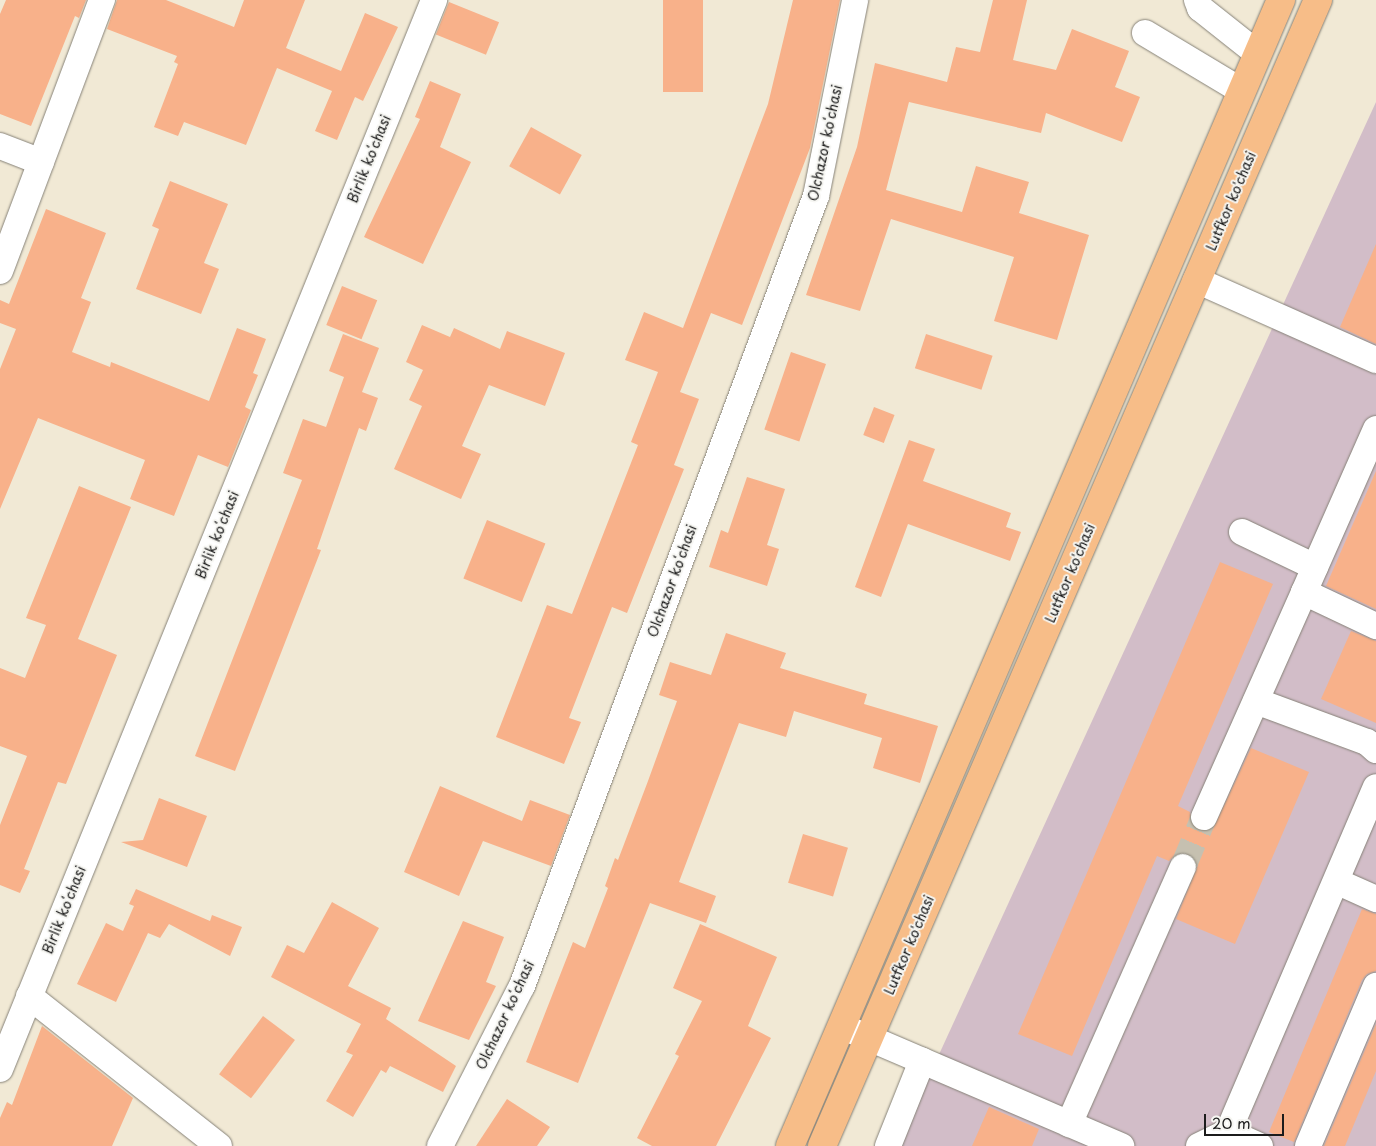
<!DOCTYPE html>
<html>
<head>
<meta charset="utf-8">
<style>
  body { margin:0 }
  #map { position:relative; width:1376px; height:1146px; overflow:hidden; background:#f1e9d5; font-family:"Playpen Sans",sans-serif }
  div>[style] { position:absolute }
  .industrial>* { inset:0; background:#d2bdc8 }
  .building>* { inset:0; background:#f8b18a; transform-origin:0 0 }
  .minor-tunnel>* { height:26px; margin-top:-13px; transform-origin:0; background:repeating-linear-gradient(90deg,#c6c0b0 0 26px,transparent 0 39px) }
  .roads { filter:drop-shadow(0 0 1px #868278) drop-shadow(0 0 1px #868278) }
  .minor>* { height:26px; margin:-13px; padding:0 13px; transform-origin:13px; border-radius:13px; background:#fff }
  .major>* { height:28px; margin:-14px; padding:0 14px; transform-origin:14px; border-radius:14px; background:#f7bd88 }
  span { translate:-50% -50%; white-space:nowrap; text-align:center; line-height:1.15; -webkit-text-stroke:4px #f6f6f2; paint-order:stroke }
  .street-label { font-size:14px; color:#1c1c1c }
  .scale { position:absolute; left:1204px; top:1114px; width:80px; height:22px; box-sizing:border-box; border:2px solid #1c1c1c; border-top:0; padding-left:6px; font-size:15px; line-height:18px; white-space:nowrap; color:#1c1c1c; -webkit-text-stroke:4px #f6f6f2; paint-order:stroke }
</style>
</head>
<body>
<div id="map">
  <div class="industrial">
    <div style="clip-path:polygon(1376px 102px,1376px 1146px,897px 1146px)"></div>
  </div>
  <div class="building">
    <div style="clip-path:polygon(6px 0,86px 0,79px 18px,75px 16px,31px 126px,0 114px,0 14px)"></div>
    <div style="clip-path:polygon(117px 0,166px 0,234px 27px,244px 0,305px 0,286px 48px,341px 71px,365px 13px,398px 27px,363px 101px,355px 97px,337px 140px,315px 131px,332px 91px,277px 68px,246px 145px,184px 122px,178px 136px,154px 127px,178px 64px,174px 62px,177px 56px,107px 29px)"></div>
    <div style="left:663px;top:0;width:40px;height:92px"></div>
    <div style="clip-path:polygon(793px 0,840px 0,810px 148px,742px 325px,711px 313px,680px 392px,699px 399px,674px 465px,684px 469px,627px 613px,612px 607px,569px 718px,581px 722px,564px 764px,496px 737px,547px 605px,572px 614px,638px 445px,631px 442px,658px 372px,625px 360px,644px 312px,683px 328px,768px 104px)"></div>
    <div style="clip-path:polygon(993px 0,1027px 0,1013px 60px,1056px 70px,1072px 29px,1129px 51px,1115px 87px,1140px 97px,1122px 142px,1046px 113px,1041px 133px,909px 102px,886px 190px,962px 212px,976px 166px,1029px 182px,1019px 213px,1089px 235px,1057px 340px,994px 321px,1014px 257px,891px 219px,860px 311px,806px 295px,857px 147px,875px 63px,947px 82px,956px 47px,980px 52px)"></div>
    <div style="left:449px;top:2px;width:54px;height:35px;rotate:22deg"></div>
    <div style="clip-path:polygon(430px 81px,461px 94px,440px 147px,471px 162px,423px 264px,364px 237px,420px 119px,415px 117px)"></div>
    <div style="left:531px;top:127px;width:58px;height:45px;rotate:29deg"></div>
    <div style="clip-path:polygon(170px 181px,228px 204px,204px 263px,219px 269px,201px 314px,136px 289px,159px 229px,152px 226px)"></div>
    <div style="clip-path:polygon(46px 209px,106px 233px,81px 298px,91px 302px,72px 352px,110px 367px,111px 362px,209px 401px,237px 328px,266px 339px,253px 373px,258px 375px,245px 407px,251px 410px,228px 467px,198px 455px,174px 516px,130px 499px,145px 460px,38px 418px,0 509px,0 369px,16px 329px,0 323px,0 300px,9px 304px)"></div>
    <div style="clip-path:polygon(1376px 244px,1376px 344px,1340px 327px)"></div>
    <div style="left:342px;top:286px;width:38px;height:42px;rotate:22deg"></div>
    <div style="clip-path:polygon(422px 325px,450px 337px,454px 328px,500px 349px,507px 331px,565px 353px,545px 406px,489px 385px,462px 446px,481px 454px,461px 499px,394px 469px,422px 406px,409px 400px,423px 370px,406px 362px)"></div>
    <div style="clip-path:polygon(343px 334px,379px 348px,362px 392px,378px 398px,366px 431px,359px 428px,317px 549px,321px 550px,235px 771px,195px 756px,302px 480px,283px 473px,303px 419px,326px 427px,344px 377px,329px 371px)"></div>
    <div style="left:926px;top:334px;width:70px;height:36px;rotate:18deg"></div>
    <div style="left:791px;top:352px;width:37px;height:82px;rotate:19deg"></div>
    <div style="left:874px;top:407px;width:22px;height:30px;rotate:21deg"></div>
    <div style="clip-path:polygon(909px 440px,935px 449px,923px 481px,1011px 513px,1006px 527px,1021px 532px,1010px 561px,908px 524px,881px 597px,855px 587px)"></div>
    <div style="clip-path:polygon(1376px 471px,1376px 609px,1326px 586px)"></div>
    <div style="clip-path:polygon(747px 477px,785px 489px,767px 545px,779px 549px,767px 586px,709px 567px,721px 530px,728px 533px)"></div>
    <div style="clip-path:polygon(79px 486px,131px 507px,78px 639px,117px 655px,66px 784px,58px 782px,24px 869px,30px 871px,20px 893px,0 885px,0 825px,27px 756px,0 746px,0 668px,25px 678px,46px 625px,26px 618px)"></div>
    <div style="left:487px;top:520px;width:63px;height:63px;rotate:22deg"></div>
    <div style="clip-path:polygon(1220px 562px,1273px 584px,1178px 806px,1190px 812px,1192px 825px,1197px 830px,1213px 829px,1251px 748px,1309px 772px,1235px 944px,1176px 919px,1198px 865px,1189px 853px,1175px 855px,1169px 861px,1157px 856px,1072px 1056px,1018px 1034px)"></div>
    <div style="clip-path:polygon(1351px 631px,1376px 641px,1376px 723px,1321px 699px)"></div>
    <div style="clip-path:polygon(726px 633px,786px 653px,780px 668px,867px 694px,864px 704px,938px 726px,920px 783px,873px 768px,882px 738px,794px 711px,786px 737px,739px 723px,679px 882px,716px 896px,706px 923px,650px 903px,578px 1083px,526px 1062px,573px 942px,585px 948px,608px 888px,605px 886px,615px 858px,618px 860px,648px 781px,677px 701px,659px 695px,670px 662px,711px 675px)"></div>
    <div style="clip-path:polygon(440px 786px,522px 821px,530px 800px,570px 815px,551px 866px,483px 841px,459px 896px,404px 872px)"></div>
    <div style="clip-path:polygon(159px 798px,207px 816px,187px 867px,121px 842px,143px 840px)"></div>
    <div style="left:803px;top:834px;width:47px;height:51px;rotate:17deg"></div>
    <div style="clip-path:polygon(136px 889px,210px 921px,212px 915px,242px 927px,230px 956px,169px 924px,160px 938px,148px 933px,116px 1002px,77px 984px,106px 923px,123px 931px,134px 906px,129px 904px)"></div>
    <div style="clip-path:polygon(332px 902px,379px 928px,348px 986px,391px 1008px,386px 1019px,456px 1066px,443px 1092px,390px 1066px,386px 1073px,381px 1070px,353px 1117px,326px 1101px,353px 1055px,346px 1052px,361px 1024px,271px 977px,287px 945px,304px 953px)"></div>
    <div style="clip-path:polygon(1362px 909px,1376px 914px,1376px 971px,1367px 974px,1362px 980px,1294px 1142px,1269px 1132px)"></div>
    <div style="clip-path:polygon(463px 921px,504px 937px,486px 982px,496px 986px,469px 1040px,418px 1021px)"></div>
    <div style="clip-path:polygon(700px 924px,777px 957px,748px 1026px,771px 1038px,716px 1146px,652px 1146px,637px 1138px,679px 1056px,675px 1054px,702px 1001px,673px 988px)"></div>
    <div style="left:263px;top:1016px;width:40px;height:73px;rotate:37deg"></div>
    <div style="clip-path:polygon(1376px 1024px,1376px 1071px,1345px 1146px,1324px 1146px)"></div>
    <div style="clip-path:polygon(42px 1026px,133px 1098px,112px 1146px,0 1146px,0 1118px,7px 1102px,12px 1105px)"></div>
    <div style="clip-path:polygon(507px 1099px,550px 1127px,537px 1146px,476px 1146px)"></div>
    <div style="clip-path:polygon(989px 1107px,1039px 1129px,1032px 1146px,972px 1146px)"></div>
  </div>
  <div class="minor-tunnel">
    <div style="left:1183px;top:867px;width:54px;rotate:-67.2deg"></div>
  </div>
  <div class="roads">
    <div class="minor">
      <div style="left:1197px;top:0;width:9px;rotate:69deg"></div>
      <div style="left:1200px;top:8px;width:74px;rotate:38.4deg"></div>
      <div style="left:1145px;top:33px;width:113px;rotate:30.9deg"></div>
      <div style="left:0;top:146px;width:44px;rotate:21.3deg"></div>
      <div style="left:0;top:271px;width:290px;rotate:-69.4deg"></div>
      <div style="left:1196px;top:280px;width:197px;rotate:24deg"></div>
      <div style="left:1376px;top:429px;width:178px;rotate:113.8deg"></div>
      <div style="left:1304px;top:592px;width:80px;rotate:25.3deg"></div>
      <div style="left:1242px;top:532px;width:81px;rotate:25.6deg"></div>
      <div style="left:1256px;top:701px;width:118px;rotate:20.3deg"></div>
      <div style="left:1367px;top:742px;width:12px;rotate:42deg"></div>
      <div style="left:1204px;top:817px;width:246px;rotate:-66deg"></div>
      <div style="left:1338px;top:882px;width:42px;rotate:24.1deg"></div>
      <div style="left:29px;top:996px;width:242px;rotate:38.3deg"></div>
      <div style="left:841px;top:1026px;width:305px;rotate:23.2deg"></div>
      <div style="left:0;top:1069px;width:1154px;rotate:-67.9deg"></div>
      <div style="left:1069px;top:1124px;width:281px;rotate:-66.1deg"></div>
      <div style="left:1228px;top:1132px;width:375px;rotate:-66.8deg"></div>
      <div style="left:440px;top:1146px;width:180px;rotate:-62.9deg"></div>
      <div style="left:522px;top:986px;width:843px;rotate:-69.59deg"></div>
      <div style="left:816px;top:196px;width:200px;rotate:-78.7deg"></div>
      <div style="left:888px;top:1146px;width:92px;rotate:-68.2deg"></div>
      <div style="left:1199px;top:1146px;width:32px;rotate:-26deg"></div>
      <div style="left:1228px;top:1132px;width:35px;rotate:24deg"></div>
      <div style="left:1308px;top:1146px;width:174px;rotate:-67deg"></div>
    </div>
    <div class="major">
      <div style="left:790px;top:1146px;width:1247px;rotate:-66.81deg"></div>
      <div style="left:822px;top:1146px;width:1249px;rotate:-66.6deg"></div>
    </div>
  </div>
  <div class="street-label">
    <span style="left:825px;top:143px;rotate:-78deg">Olchazor koʻchasi</span>
    <span style="left:369px;top:159px;rotate:-68deg">Birlik koʻchasi</span>
    <span style="left:1231px;top:201px;rotate:-67deg">Lutfkor ko'chasi</span>
    <span style="left:217px;top:535px;rotate:-68deg">Birlik koʻchasi</span>
    <span style="left:1070px;top:573px;rotate:-67deg">Lutfkor ko'chasi</span>
    <span style="left:672px;top:581px;rotate:-70deg">Olchazor koʻchasi</span>
    <span style="left:64px;top:910px;rotate:-68deg">Birlik koʻchasi</span>
    <span style="left:909px;top:945px;rotate:-67deg">Lutfkor ko'chasi</span>
    <span style="left:505px;top:1015px;rotate:-65deg">Olchazor koʻchasi</span>
  </div>
  <div class="scale">20 m</div>
</div>
</body>
</html>
